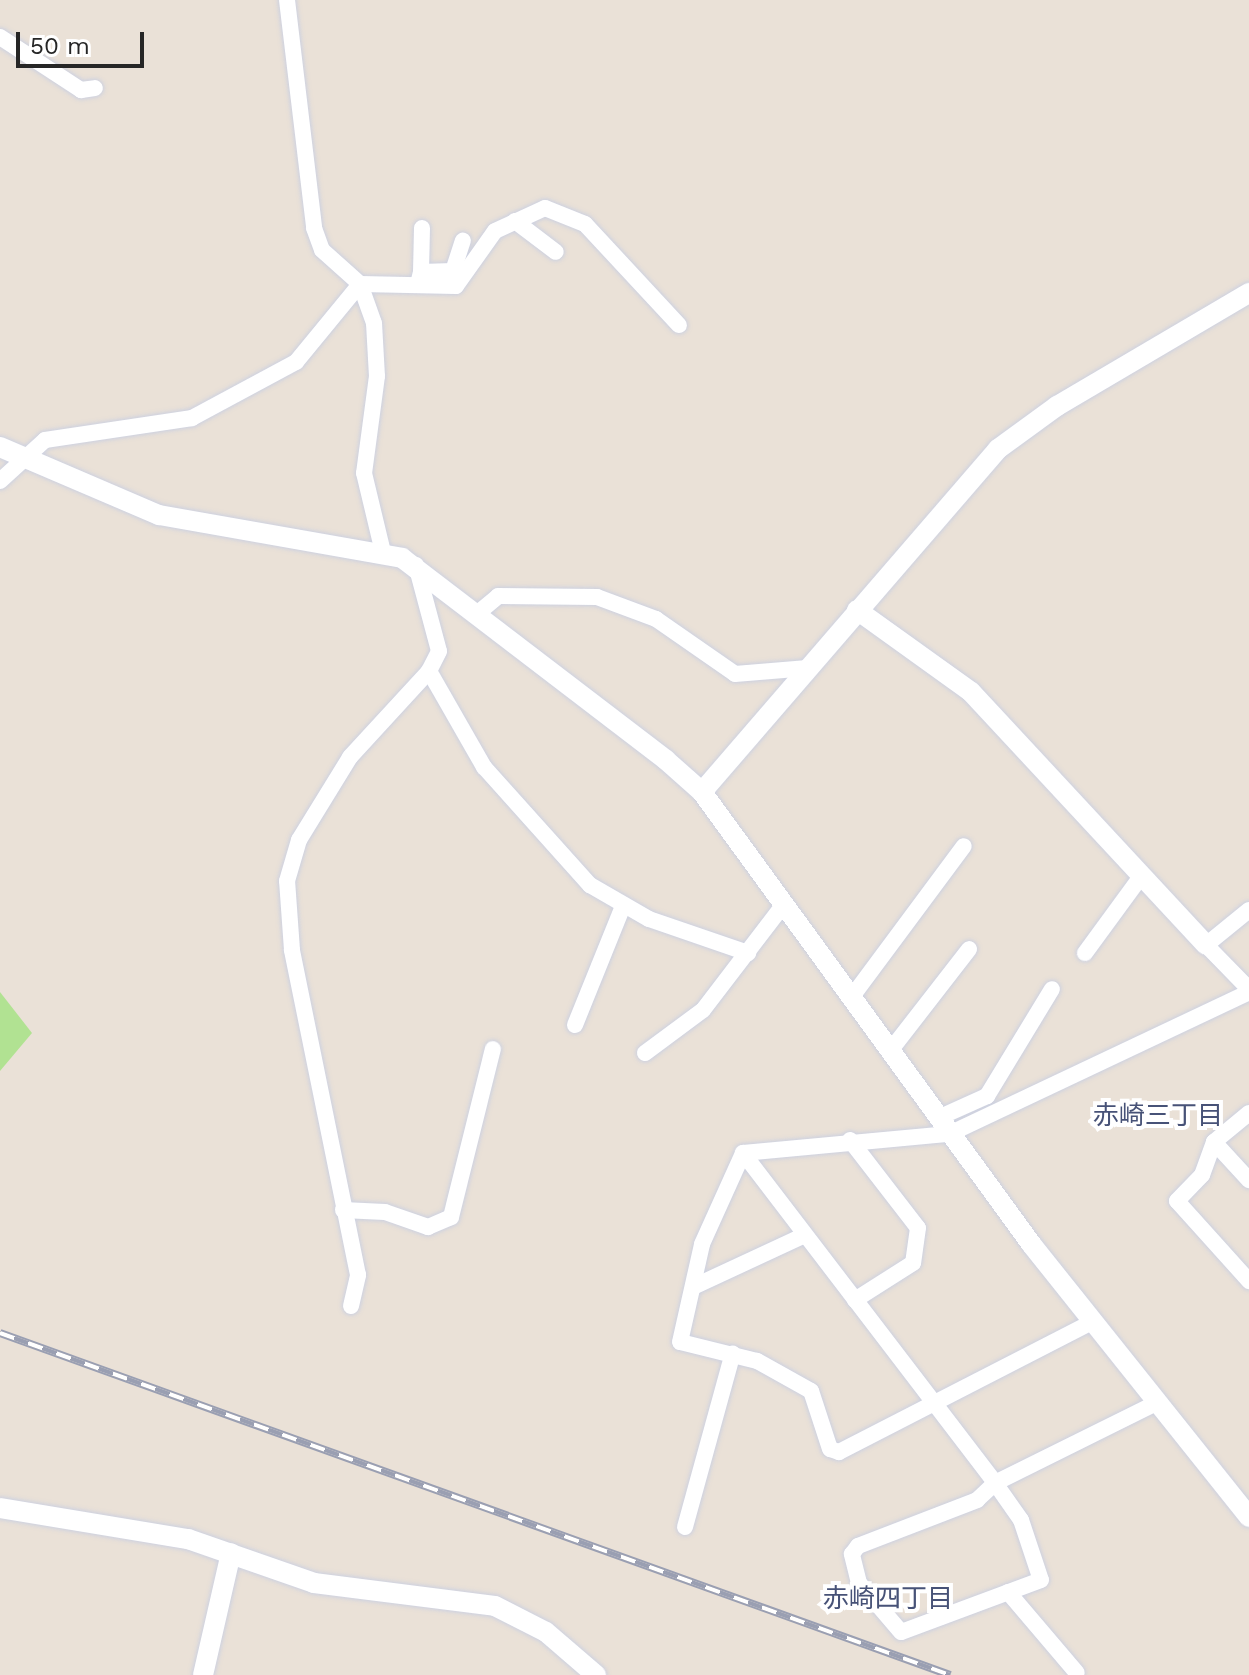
<!DOCTYPE html>
<html>
<head>
<meta charset="utf-8">
<style>
  body { margin:0 }
  #map { position:relative; width:1249px; height:1675px; overflow:hidden; background:#eae1d7; font-family:"Work Sans","Noto Sans JP",sans-serif }
  div>[style] { position:absolute }
  .green>* { inset:0; background:#b1e292 }
  .roads { filter:drop-shadow(0 0 2px #cdd1e0) drop-shadow(0 0 2px #cdd1e0) }
  .minor>* { height:16px; margin:-8px; padding:0 8px; transform-origin:8px; border-radius:8px; background:#fff }
  .tertiary>* { height:20px; margin:-10px; padding:0 10px; transform-origin:10px; border-radius:10px; background:#fff }
  .rail>* { height:8px; margin-top:-4px; transform-origin:0; background:repeating-linear-gradient(90deg,#fff 0 15px,#9a9fb2 0 30px); box-sizing:border-box; border-block:2px solid #9a9fb2 }
  span { translate:-50% -50%; white-space:nowrap; text-align:center; line-height:1.15; -webkit-text-stroke:8px #fff; paint-order:stroke }
  .neighbourhood-label { font-size:26px; color:#475277 }
  .scale { position:absolute; left:16px; top:32px; width:128px; height:36px; box-sizing:border-box; border:4px solid #262626; border-top:0; padding-left:10px; font-size:24px; line-height:28px; white-space:nowrap; color:#262626; -webkit-text-stroke:6px #fff; paint-order:stroke }
</style>
</head>
<body>
<div id="map">
  <div class="green">
    <div style="clip-path:polygon(0 992px,32px 1033px,0 1071px)"></div>
  </div>
  <div class="roads">
    <div class="minor">
      <div style="left:287px;top:0;width:230px;rotate:83.2deg"></div>
      <div style="left:314px;top:228px;width:23px;rotate:70deg"></div>
      <div style="left:322px;top:250px;width:51px;rotate:41.8deg"></div>
      <div style="left:360px;top:284px;width:41px;rotate:70.3deg"></div>
      <div style="left:374px;top:323px;width:53px;rotate:86.8deg"></div>
      <div style="left:377px;top:376px;width:98px;rotate:97.6deg"></div>
      <div style="left:364px;top:473px;width:81px;rotate:76.5deg"></div>
      <div style="left:0;top:37px;width:97px;rotate:33.2deg"></div>
      <div style="left:81px;top:90px;width:14px;rotate:-8deg"></div>
      <div style="left:515px;top:221px;width:51px;rotate:37.1deg"></div>
      <div style="left:421px;top:272px;width:44px;rotate:-88.7deg"></div>
      <div style="left:418px;top:284px;width:12px;rotate:-76deg"></div>
      <div style="left:421px;top:272px;width:32px;rotate:-2deg"></div>
      <div style="left:453px;top:271px;width:32px;rotate:-72deg"></div>
      <div style="left:0;top:481px;width:61px;rotate:-42.3deg"></div>
      <div style="left:45px;top:440px;width:149px;rotate:-8.5deg"></div>
      <div style="left:192px;top:418px;width:118px;rotate:-28.3deg"></div>
      <div style="left:296px;top:362px;width:101px;rotate:-50.6deg"></div>
      <div style="left:360px;top:284px;width:96px;rotate:1.2deg"></div>
      <div style="left:456px;top:286px;width:67px;rotate:-54.7deg"></div>
      <div style="left:495px;top:231px;width:55px;rotate:-24.7deg"></div>
      <div style="left:545px;top:208px;width:43px;rotate:21.8deg"></div>
      <div style="left:585px;top:224px;width:138px;rotate:47.1deg"></div>
      <div style="left:478px;top:613px;width:26px;rotate:-40deg"></div>
      <div style="left:498px;top:596px;width:99px;rotate:0.6deg"></div>
      <div style="left:597px;top:597px;width:63px;rotate:20.4deg"></div>
      <div style="left:656px;top:619px;width:96px;rotate:34.8deg"></div>
      <div style="left:735px;top:674px;width:73px;rotate:-4.7deg"></div>
      <div style="left:429px;top:671px;width:111px;rotate:60.2deg"></div>
      <div style="left:484px;top:767px;width:159px;rotate:48.1deg"></div>
      <div style="left:590px;top:885px;width:68px;rotate:30deg"></div>
      <div style="left:649px;top:919px;width:105px;rotate:19deg"></div>
      <div style="left:1249px;top:910px;width:55px;rotate:140.9deg"></div>
      <div style="left:1206px;top:945px;width:62px;rotate:45.7deg"></div>
      <div style="left:1085px;top:953px;width:97px;rotate:-53.8deg"></div>
      <div style="left:851px;top:998px;width:189px;rotate:-53.4deg"></div>
      <div style="left:575px;top:1025px;width:128px;rotate:-68deg"></div>
      <div style="left:890px;top:1051px;width:129px;rotate:-52.2deg"></div>
      <div style="left:645px;top:1053px;width:72px;rotate:-36.6deg"></div>
      <div style="left:703px;top:1010px;width:133px;rotate:-52.6deg"></div>
      <div style="left:1249px;top:1113px;width:45px;rotate:140.4deg"></div>
      <div style="left:1214px;top:1142px;width:35px;rotate:110deg"></div>
      <div style="left:1202px;top:1175px;width:36px;rotate:134deg"></div>
      <div style="left:1177px;top:1201px;width:108px;rotate:48deg"></div>
      <div style="left:938px;top:1118px;width:54px;rotate:-24.2deg"></div>
      <div style="left:987px;top:1096px;width:125px;rotate:-58.7deg"></div>
      <div style="left:850px;top:1140px;width:111px;rotate:52.3deg"></div>
      <div style="left:918px;top:1228px;width:35px;rotate:98deg"></div>
      <div style="left:913px;top:1263px;width:69px;rotate:147.5deg"></div>
      <div style="left:1214px;top:1142px;width:52px;rotate:47.4deg"></div>
      <div style="left:743px;top:1153px;width:415px;rotate:52.6deg"></div>
      <div style="left:995px;top:1483px;width:45px;rotate:54.9deg"></div>
      <div style="left:1021px;top:1520px;width:63px;rotate:71.6deg"></div>
      <div style="left:1041px;top:1580px;width:149px;rotate:159.6deg"></div>
      <div style="left:901px;top:1632px;width:65px;rotate:-130.6deg"></div>
      <div style="left:859px;top:1583px;width:30px;rotate:-104deg"></div>
      <div style="left:852px;top:1554px;width:10px;rotate:-53deg"></div>
      <div style="left:858px;top:1546px;width:128px;rotate:-21.1deg"></div>
      <div style="left:977px;top:1500px;width:25px;rotate:-43deg"></div>
      <div style="left:995px;top:1483px;width:182px;rotate:-26.4deg"></div>
      <div style="left:343px;top:1210px;width:42px;rotate:2.7deg"></div>
      <div style="left:385px;top:1212px;width:46px;rotate:19.2deg"></div>
      <div style="left:428px;top:1227px;width:25px;rotate:-23deg"></div>
      <div style="left:451px;top:1217px;width:173px;rotate:-76deg"></div>
      <div style="left:693px;top:1287px;width:121px;rotate:-24.9deg"></div>
      <div style="left:351px;top:1306px;width:32px;rotate:-77deg"></div>
      <div style="left:358px;top:1275px;width:332px;rotate:-101.5deg"></div>
      <div style="left:292px;top:950px;width:69px;rotate:-94.1deg"></div>
      <div style="left:287px;top:881px;width:43px;rotate:-73.7deg"></div>
      <div style="left:299px;top:840px;width:97px;rotate:-58.4deg"></div>
      <div style="left:350px;top:757px;width:117px;rotate:-47.4deg"></div>
      <div style="left:429px;top:671px;width:22px;rotate:-63deg"></div>
      <div style="left:439px;top:651px;width:89px;rotate:-105deg"></div>
      <div style="left:1094px;top:1321px;width:287px;rotate:152.8deg"></div>
      <div style="left:839px;top:1452px;width:9px;rotate:-162deg"></div>
      <div style="left:830px;top:1449px;width:61px;rotate:-108.1deg"></div>
      <div style="left:811px;top:1391px;width:62px;rotate:-150.9deg"></div>
      <div style="left:757px;top:1361px;width:79px;rotate:-166.1deg"></div>
      <div style="left:680px;top:1342px;width:100px;rotate:-77.3deg"></div>
      <div style="left:702px;top:1244px;width:100px;rotate:-65.7deg"></div>
      <div style="left:743px;top:1153px;width:207px;rotate:-5.3deg"></div>
      <div style="left:949px;top:1134px;width:332px;rotate:-25.3deg"></div>
      <div style="left:685px;top:1527px;width:180px;rotate:-74.6deg"></div>
      <div style="left:1008px;top:1592px;width:106px;rotate:49.6deg"></div>
    </div>
    <div class="tertiary">
      <div style="left:0;top:447px;width:173px;rotate:23.2deg"></div>
      <div style="left:159px;top:515px;width:247px;rotate:10deg"></div>
      <div style="left:402px;top:558px;width:332px;rotate:37.4deg"></div>
      <div style="left:666px;top:760px;width:48px;rotate:41.6deg"></div>
      <div style="left:702px;top:792px;width:560px;rotate:53.93deg"></div>
      <div style="left:1032px;top:1245px;width:348px;rotate:51.4deg"></div>
      <div style="left:857px;top:610px;width:140px;rotate:35.7deg"></div>
      <div style="left:971px;top:692px;width:345px;rotate:47.1deg"></div>
      <div style="left:702px;top:792px;width:453px;rotate:-49.2deg"></div>
      <div style="left:998px;top:449px;width:73px;rotate:-36.1deg"></div>
      <div style="left:1057px;top:406px;width:223px;rotate:-30.5deg"></div>
      <div style="left:0;top:1508px;width:191px;rotate:9.4deg"></div>
      <div style="left:188px;top:1539px;width:133px;rotate:19.2deg"></div>
      <div style="left:314px;top:1583px;width:182px;rotate:7.2deg"></div>
      <div style="left:495px;top:1606px;width:57px;rotate:27deg"></div>
      <div style="left:546px;top:1632px;width:66px;rotate:40.7deg"></div>
      <div style="left:203px;top:1675px;width:125px;rotate:-77.1deg"></div>
    </div>
  </div>
  <div class="rail">
    <div style="left:0;top:1333px;width:1010px;rotate:19.8deg"></div>
  </div>
  <div class="neighbourhood-label">
    <span style="left:1158px;top:1116px">赤崎三丁目</span>
    <span style="left:888px;top:1599px">赤崎四丁目</span>
  </div>
  <div class="scale">50 m</div>
</div>
</body>
</html>
